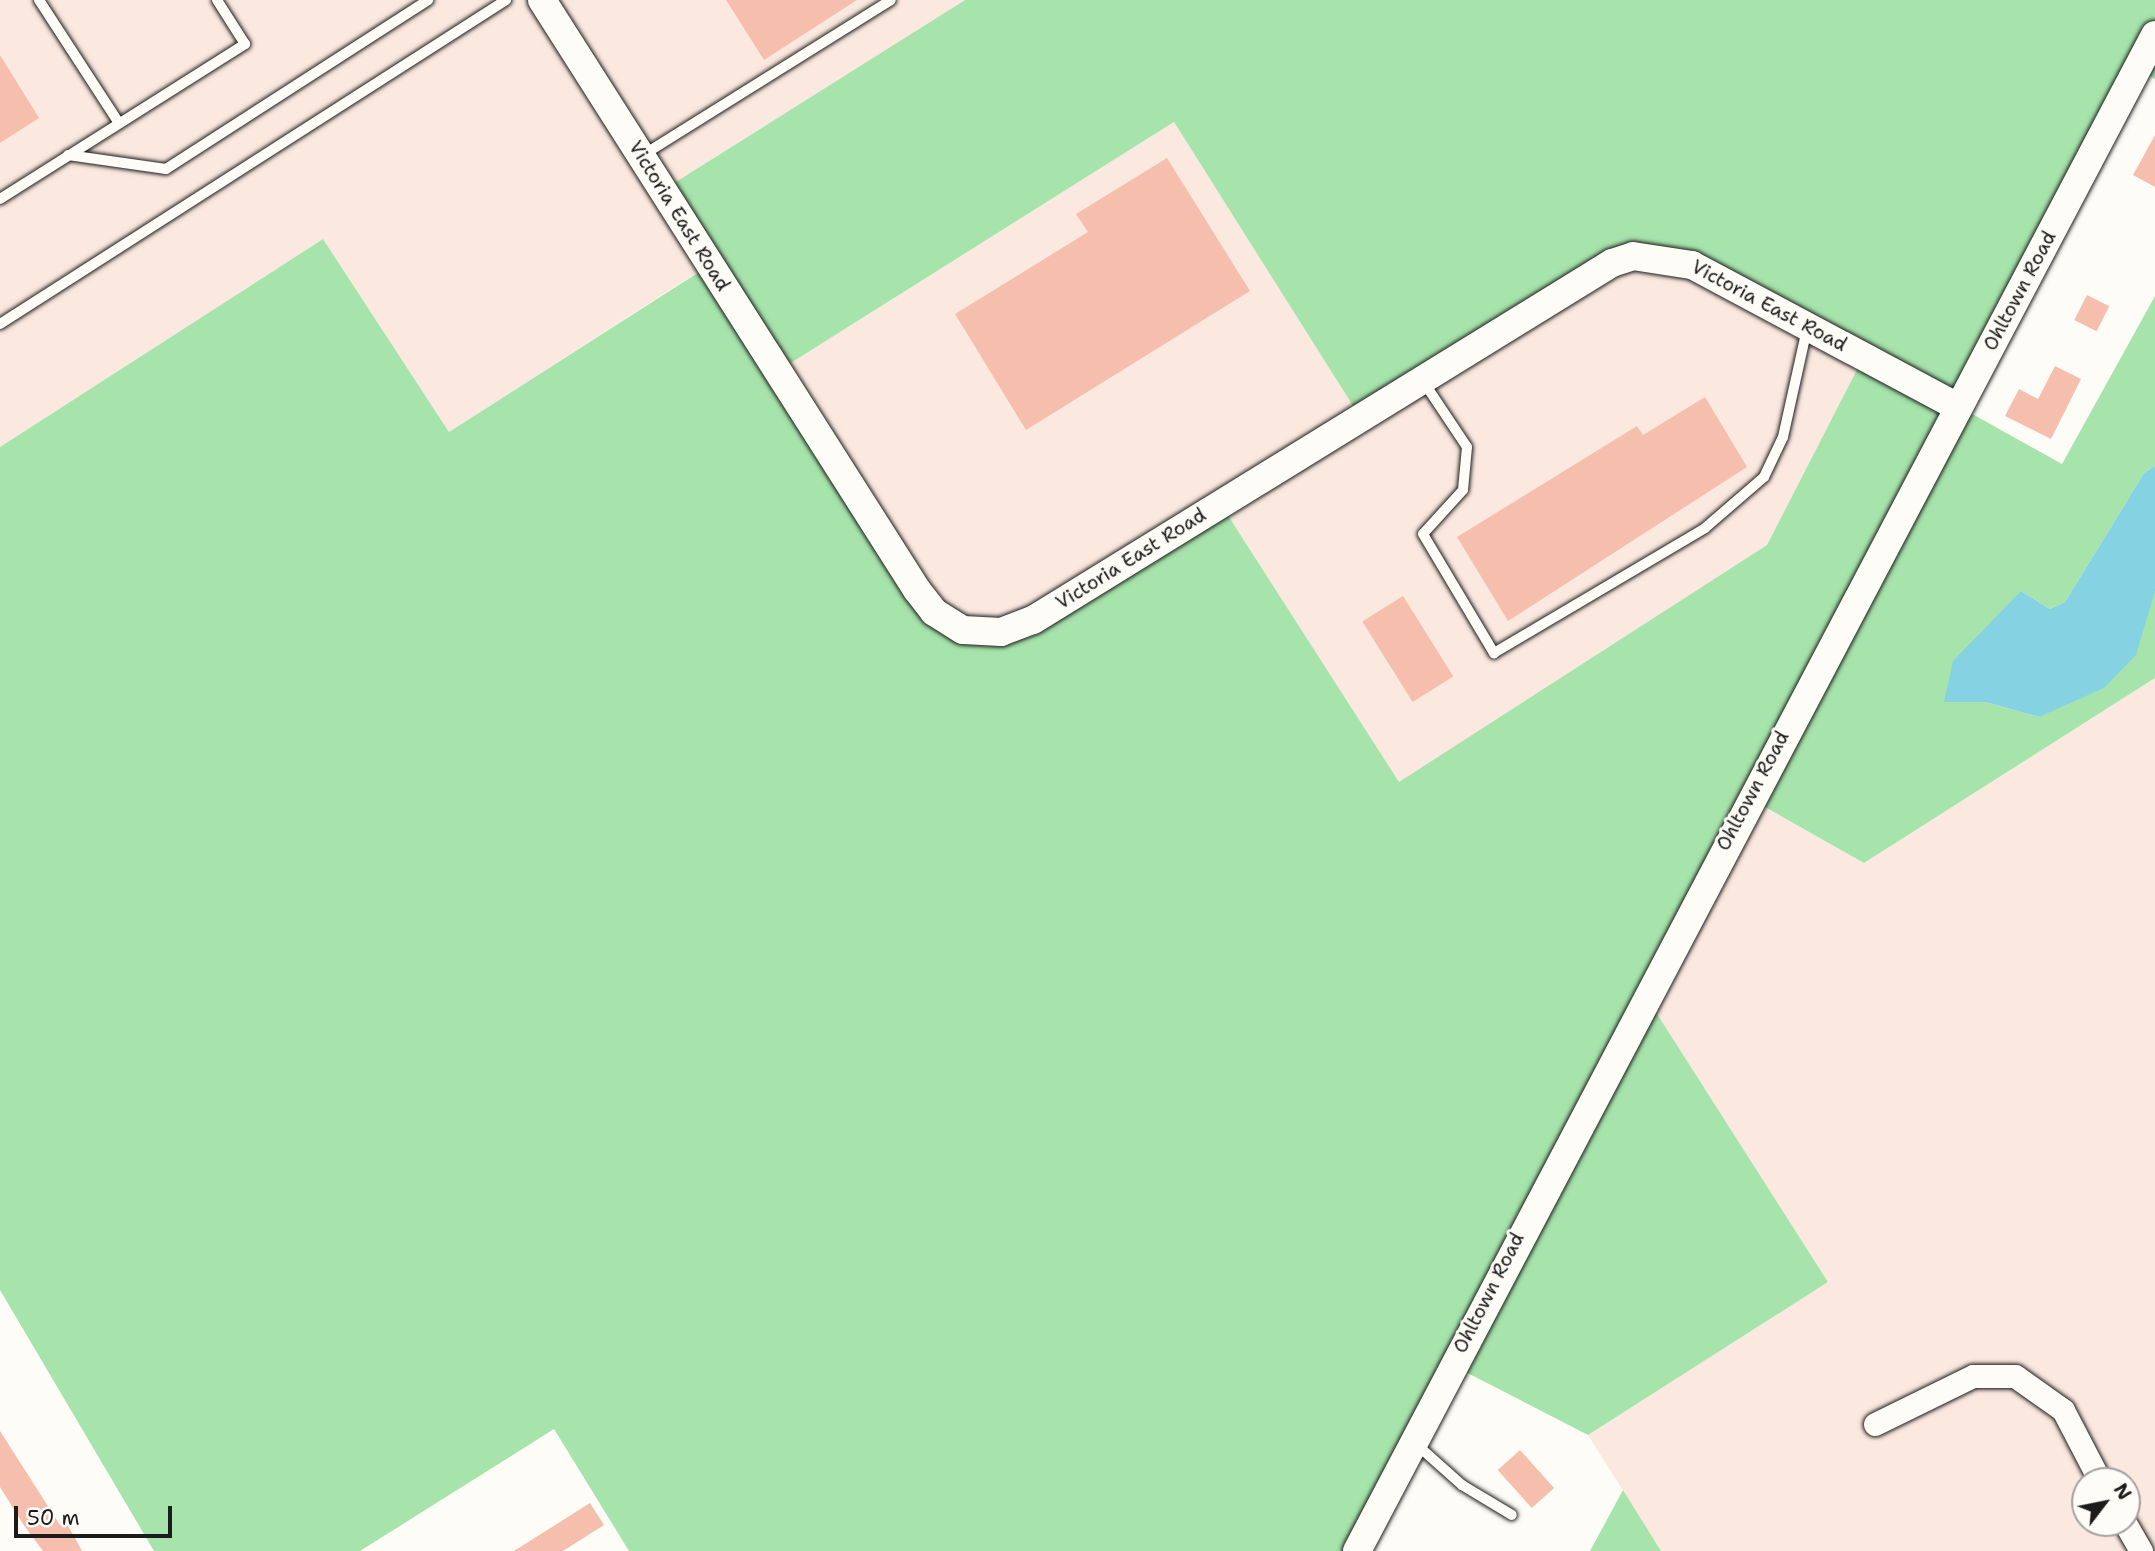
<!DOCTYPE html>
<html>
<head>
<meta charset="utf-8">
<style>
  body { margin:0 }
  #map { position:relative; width:2155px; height:1551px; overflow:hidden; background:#fdfcf7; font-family:"Shantell Sans",sans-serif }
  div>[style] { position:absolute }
  .built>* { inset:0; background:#fbe9e0 }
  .green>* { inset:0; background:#a6e4ab }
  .water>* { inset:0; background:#85d3e2 }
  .building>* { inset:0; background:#f6beac; transform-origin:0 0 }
  .roads { filter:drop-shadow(0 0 2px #1c1c1c) drop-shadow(0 0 2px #1c1c1c) }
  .service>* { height:10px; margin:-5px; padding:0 5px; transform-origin:5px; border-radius:5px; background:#fdfcf7 }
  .minor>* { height:23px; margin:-11.5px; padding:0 11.5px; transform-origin:11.5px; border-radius:11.5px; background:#fdfcf7 }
  .tertiary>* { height:28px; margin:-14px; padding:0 14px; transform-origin:14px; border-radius:14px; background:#fdfcf7 }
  span { translate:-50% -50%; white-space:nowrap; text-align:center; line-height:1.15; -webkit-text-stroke:6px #fdfcf7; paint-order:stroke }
  .street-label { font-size:19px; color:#1c1c1c }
  .north { position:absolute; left:2071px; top:1467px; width:70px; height:70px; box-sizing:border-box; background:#fdfcf7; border:2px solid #a3a29f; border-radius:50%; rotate:58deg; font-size:19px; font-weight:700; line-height:28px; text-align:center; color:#1c1c1c }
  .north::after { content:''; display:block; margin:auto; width:24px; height:32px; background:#1c1c1c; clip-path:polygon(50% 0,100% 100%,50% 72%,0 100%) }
  .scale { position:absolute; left:14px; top:1506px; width:158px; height:32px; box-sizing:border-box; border:4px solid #1c1c1c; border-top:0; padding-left:9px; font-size:21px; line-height:24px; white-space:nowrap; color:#1c1c1c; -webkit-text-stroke:5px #fdfcf7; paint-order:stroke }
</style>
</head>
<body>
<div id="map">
  <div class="built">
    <div style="clip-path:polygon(0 0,965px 0,663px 190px,710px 264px,449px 432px,323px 239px,0 447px)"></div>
    <div style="clip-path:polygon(1174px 122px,1360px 417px,1655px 255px,1864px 356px,1767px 545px,1399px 783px,1220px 503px,1033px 620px,946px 622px,778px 371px)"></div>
    <div style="clip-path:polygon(evenodd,2155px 678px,2155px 1551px,1661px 1551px,1588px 1435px,1828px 1282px,1645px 995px,1748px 798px,1864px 863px,2155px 678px,2085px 1481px,2127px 1481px,2127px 1523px,2085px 1523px,2085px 1481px)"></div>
  </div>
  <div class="green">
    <div style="clip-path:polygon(evenodd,965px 0,2155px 0,2155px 79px,2138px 70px,1958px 406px,2062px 464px,2155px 296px,2155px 466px,2144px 473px,2065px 602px,2050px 609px,2021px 591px,1945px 702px,1985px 702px,2039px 717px,2155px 591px,2155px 678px,1864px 863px,1749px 798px,1645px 995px,1828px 1282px,1588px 1435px,1452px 1365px,1357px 1551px,629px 1551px,554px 1429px,360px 1551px,154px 1551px,0 1290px,0 447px,323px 239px,449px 432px,710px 265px,663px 190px,965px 0,1174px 122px,1360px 417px,1655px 255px,1864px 356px,1767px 545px,1399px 782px,1220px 503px,981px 633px,916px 590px,778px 371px,1174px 122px)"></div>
    <div style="clip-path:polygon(1623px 1490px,1661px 1551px,1590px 1551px)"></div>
  </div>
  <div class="water">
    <div style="clip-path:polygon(2155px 466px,2155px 591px,2136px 655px,2104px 688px,2039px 717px,1985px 702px,1944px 702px,1953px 661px,2021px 591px,2050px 609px,2065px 602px,2144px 473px)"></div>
  </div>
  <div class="building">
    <div style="clip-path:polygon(726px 0,857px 0,764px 60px)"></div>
    <div style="clip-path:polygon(0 55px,39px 118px,0 143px)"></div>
    <div style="clip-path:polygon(2155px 135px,2155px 187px,2133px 175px)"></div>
    <div style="clip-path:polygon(1167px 158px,1250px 291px,1026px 430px,955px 314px,1088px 232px,1076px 214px)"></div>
    <div style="left:2087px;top:295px;width:25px;height:28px;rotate:27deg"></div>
    <div style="clip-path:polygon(2055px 366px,2081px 379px,2051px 439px,2005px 416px,2019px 389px,2038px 399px)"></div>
    <div style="clip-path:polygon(1705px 397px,1747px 467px,1508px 621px,1457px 537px,1637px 426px,1643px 435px)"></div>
    <div style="left:1403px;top:596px;width:95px;height:48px;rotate:58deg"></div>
    <div style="clip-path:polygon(0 1431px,60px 1525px,66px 1522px,82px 1551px,43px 1551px,23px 1524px,0 1487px)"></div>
    <div style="left:1520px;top:1450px;width:51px;height:30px;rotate:48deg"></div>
    <div style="clip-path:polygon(590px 1503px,604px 1525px,563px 1551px,514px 1551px)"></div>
  </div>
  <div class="roads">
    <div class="service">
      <div style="left:39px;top:0;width:147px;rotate:57deg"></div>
      <div style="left:68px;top:155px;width:99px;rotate:8.1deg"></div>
      <div style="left:166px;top:169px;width:312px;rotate:-32.8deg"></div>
      <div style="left:643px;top:155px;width:292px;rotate:-32deg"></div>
      <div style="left:0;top:199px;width:290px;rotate:-32.3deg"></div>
      <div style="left:245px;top:44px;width:52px;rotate:-122.5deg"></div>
      <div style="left:0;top:324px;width:601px;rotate:-32.63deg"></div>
      <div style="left:1423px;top:381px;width:79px;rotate:56.3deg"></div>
      <div style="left:1467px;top:447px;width:43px;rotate:95.3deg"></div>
      <div style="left:1463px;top:490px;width:59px;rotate:132.3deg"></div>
      <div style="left:1423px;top:534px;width:139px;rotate:59.2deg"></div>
      <div style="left:1494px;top:653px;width:245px;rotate:-30.6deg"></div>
      <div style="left:1705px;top:528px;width:78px;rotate:-40.8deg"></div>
      <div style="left:1764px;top:477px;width:44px;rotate:-64.6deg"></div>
      <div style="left:1783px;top:437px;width:111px;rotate:-77.5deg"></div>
      <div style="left:1416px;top:1444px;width:62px;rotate:41.7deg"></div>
      <div style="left:1462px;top:1485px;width:58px;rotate:31deg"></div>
    </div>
    <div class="minor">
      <div style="left:1875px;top:1424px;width:109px;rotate:-26.1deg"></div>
      <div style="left:1973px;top:1376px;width:42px"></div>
      <div style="left:2015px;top:1376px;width:59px;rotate:35.3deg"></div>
      <div style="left:2063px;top:1410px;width:80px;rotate:62.5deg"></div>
      <div style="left:2125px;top:1523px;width:32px;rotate:60deg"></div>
    </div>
    <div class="tertiary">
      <div style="left:542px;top:0;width:699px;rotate:57.56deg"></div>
      <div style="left:917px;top:590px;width:28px;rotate:52deg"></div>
      <div style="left:934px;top:612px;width:34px;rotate:32deg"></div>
      <div style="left:963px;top:630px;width:38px;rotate:3deg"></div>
      <div style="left:1001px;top:632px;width:34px;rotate:-21deg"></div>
      <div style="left:1033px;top:620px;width:680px;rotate:-31.66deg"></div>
      <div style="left:1612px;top:263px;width:22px;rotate:-18deg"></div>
      <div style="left:1633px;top:256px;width:60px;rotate:8.7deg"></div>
      <div style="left:1692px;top:265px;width:302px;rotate:28.1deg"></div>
      <div style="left:1357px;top:1551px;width:1713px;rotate:-62.24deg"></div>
    </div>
  </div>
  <div class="street-label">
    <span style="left:679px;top:216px;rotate:58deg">Victoria East Road</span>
    <span style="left:2020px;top:291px;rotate:-62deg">Ohltown Road</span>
    <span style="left:1769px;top:306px;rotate:28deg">Victoria East Road</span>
    <span style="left:1131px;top:559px;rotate:-32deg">Victoria East Road</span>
    <span style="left:1753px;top:791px;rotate:-62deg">Ohltown Road</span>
    <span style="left:1489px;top:1293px;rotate:-63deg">Ohltown Road</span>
  </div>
  <div class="north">N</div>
  <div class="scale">50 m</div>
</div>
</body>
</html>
